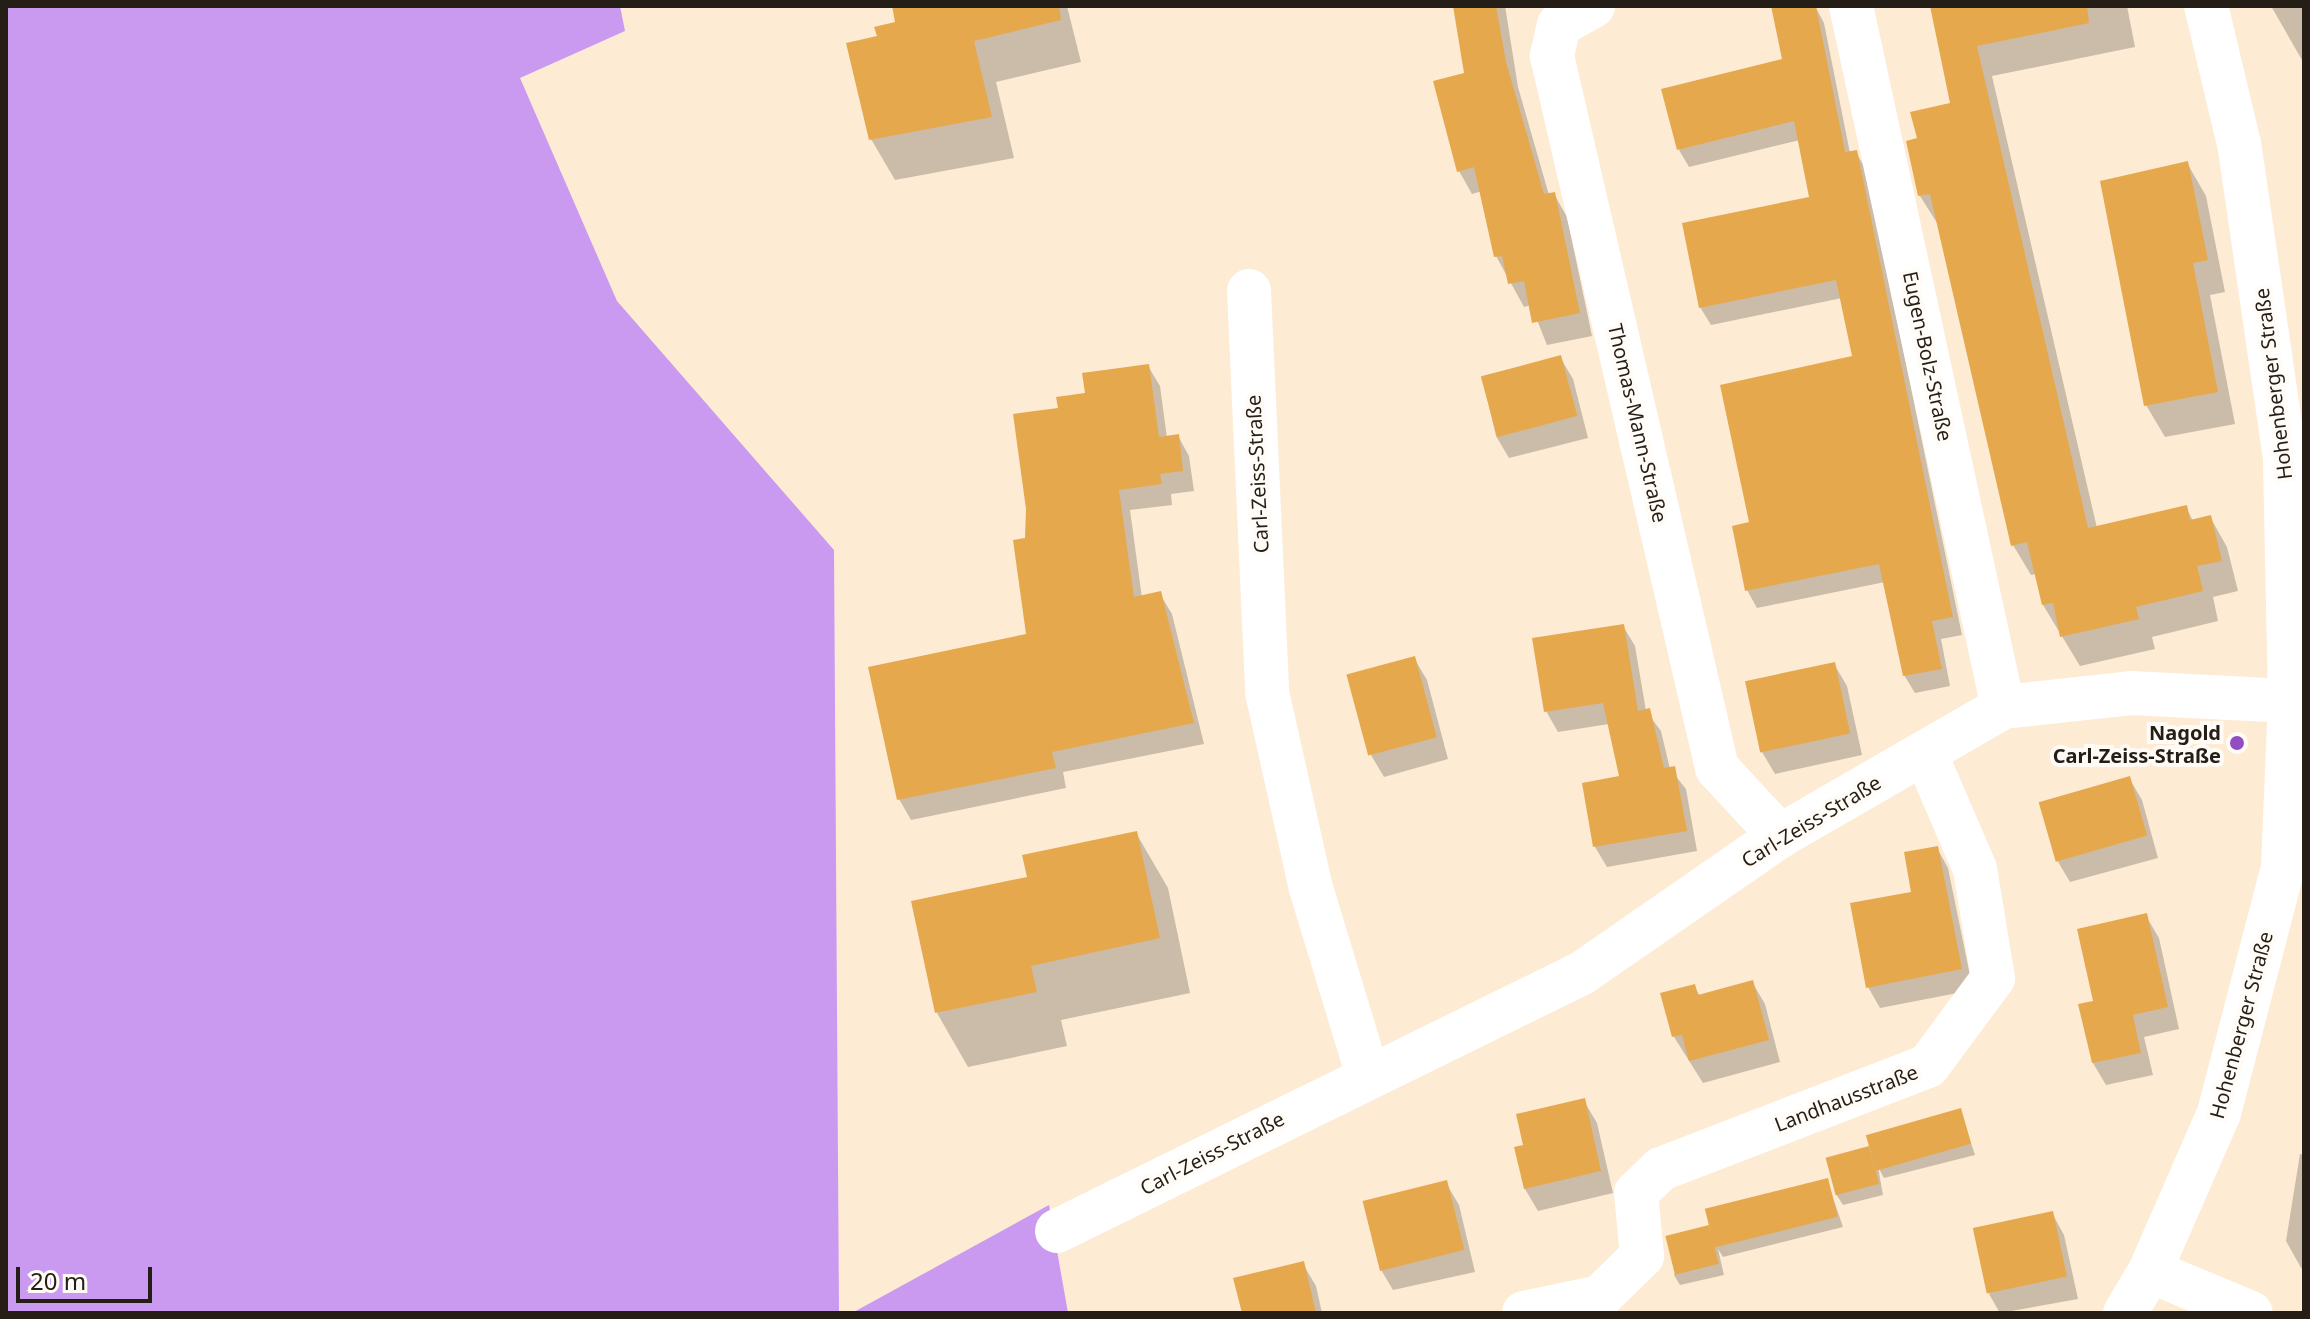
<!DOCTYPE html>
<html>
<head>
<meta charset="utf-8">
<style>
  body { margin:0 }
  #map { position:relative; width:2310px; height:1319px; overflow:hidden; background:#fdebd4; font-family:"Noto Sans",sans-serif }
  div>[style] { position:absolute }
  .forest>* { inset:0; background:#c99af0 }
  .shadow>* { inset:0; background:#0003 }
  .building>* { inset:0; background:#e6a84d; transform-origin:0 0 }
  .minor>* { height:44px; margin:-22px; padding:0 22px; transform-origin:22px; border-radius:22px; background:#fff }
  .dots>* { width:22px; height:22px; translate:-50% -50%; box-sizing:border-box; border:4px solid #fffbf6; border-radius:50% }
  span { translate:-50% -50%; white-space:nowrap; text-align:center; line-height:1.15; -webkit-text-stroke:8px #fffbf6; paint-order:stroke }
  .street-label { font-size:20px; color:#241e16 }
  .poi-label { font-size:20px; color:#241e16; font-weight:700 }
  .right { translate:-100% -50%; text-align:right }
  .frame { position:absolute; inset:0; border:8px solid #241e16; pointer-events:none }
  .scale { position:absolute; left:16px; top:1267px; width:136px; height:36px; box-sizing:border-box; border:4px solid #241e16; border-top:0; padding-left:10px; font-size:24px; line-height:28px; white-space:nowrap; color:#241e16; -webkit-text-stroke:6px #fffbf6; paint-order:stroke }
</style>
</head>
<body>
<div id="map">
  <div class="forest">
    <div style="clip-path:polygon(6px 6px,620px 6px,625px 31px,520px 78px,617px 301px,834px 550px,839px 1313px,6px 1313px)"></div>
    <div style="clip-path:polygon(1049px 1205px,1068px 1313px,852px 1313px)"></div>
  </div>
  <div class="shadow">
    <div style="clip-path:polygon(894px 6px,1067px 6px,1081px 62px,996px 82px,1014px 158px,895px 180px,871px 139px,880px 38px,898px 24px)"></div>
    <div style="clip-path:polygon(1455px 6px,1505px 6px,1518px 87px,1549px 195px,1554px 194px,1567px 217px,1592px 336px,1547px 345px,1531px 305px,1524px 307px,1496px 256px,1482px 191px,1472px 194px,1459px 171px,1466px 75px)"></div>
    <div style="clip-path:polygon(1808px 6px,1815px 6px,1824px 23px,1850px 153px,1856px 152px,1866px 170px,1962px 635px,1941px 639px,1950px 686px,1915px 693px,1904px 675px,1885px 582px,1757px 608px,1747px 590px,1855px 358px,1842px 298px,1711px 325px,1700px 307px,1811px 199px,1800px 140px,1689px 167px,1679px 150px,1784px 60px)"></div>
    <div style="clip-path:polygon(1933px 6px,2127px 6px,2135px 47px,1992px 76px,2097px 528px,2186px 507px,2193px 521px,2210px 517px,2227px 547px,2238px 591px,2213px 597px,2218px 621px,2152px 637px,2155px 649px,2080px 666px,2043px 605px,2036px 574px,2031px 575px,2013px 545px,1939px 226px,1920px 196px,1908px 142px,1919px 140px,1953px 104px)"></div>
    <div style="clip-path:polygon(2271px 6px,2304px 6px,2304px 61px,2302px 60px)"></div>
    <div style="clip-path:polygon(2187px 163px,2206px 196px,2225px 292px,2210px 295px,2235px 424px,2165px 437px,2146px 405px)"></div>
    <div style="clip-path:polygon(1560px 357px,1573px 379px,1588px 438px,1509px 458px,1496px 436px,1482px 376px)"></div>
    <div style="clip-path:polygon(1148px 366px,1160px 386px,1167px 438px,1178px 436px,1189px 456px,1194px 491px,1171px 494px,1172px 505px,1130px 510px,1142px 598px,1160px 594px,1172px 614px,1204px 744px,1063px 772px,1066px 788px,911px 820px,899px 799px,1029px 636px,1027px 539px,1060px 410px)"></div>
    <div style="clip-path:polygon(1623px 626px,1635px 646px,1646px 711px,1661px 731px,1670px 769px,1686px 789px,1697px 851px,1607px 867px,1595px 847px,1584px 784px,1621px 778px,1609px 724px,1558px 732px,1546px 711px)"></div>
    <div style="clip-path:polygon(1414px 658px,1427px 680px,1448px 759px,1384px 777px,1371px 755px)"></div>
    <div style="clip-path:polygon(1834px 664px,1847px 686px,1862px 755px,1775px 774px,1762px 752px)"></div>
    <div style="clip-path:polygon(2129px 778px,2142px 800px,2158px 858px,2070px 882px,2057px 860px)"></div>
    <div style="clip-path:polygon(1136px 833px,1168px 888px,1190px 993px,1061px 1020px,1067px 1046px,968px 1067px,937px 1013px,1029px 878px)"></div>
    <div style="clip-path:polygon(1937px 848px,1948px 868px,1973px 990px,1880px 1008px,1868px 987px)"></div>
    <div style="clip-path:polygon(2146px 916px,2159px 938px,2179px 1029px,2144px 1037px,2153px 1075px,2106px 1085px,2093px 1063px,2096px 1002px)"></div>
    <div style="clip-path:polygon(1752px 982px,1765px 1004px,1780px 1062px,1703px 1083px,1674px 1037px,1694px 986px,1700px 996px)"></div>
    <div style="clip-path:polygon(1584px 1101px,1597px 1123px,1613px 1193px,1538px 1211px,1525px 1189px,1526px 1146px)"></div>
    <div style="clip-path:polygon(1960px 1110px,1975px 1155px,1884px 1178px,1878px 1167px,1883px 1195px,1843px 1205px,1836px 1194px,1868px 1148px,1873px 1157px)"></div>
    <div style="clip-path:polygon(2300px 1154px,2304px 1155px,2304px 1273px,2286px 1241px)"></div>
    <div style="clip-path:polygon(1827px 1180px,1843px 1227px,1723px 1257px,1718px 1249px,1724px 1275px,1680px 1285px,1674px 1275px,1708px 1227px,1713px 1236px)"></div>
    <div style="clip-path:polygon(1446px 1183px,1459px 1205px,1475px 1272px,1393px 1290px,1380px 1268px)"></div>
    <div style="clip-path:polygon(2052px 1213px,2064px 1235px,2078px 1299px,2000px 1313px,1989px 1294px)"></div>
    <div style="clip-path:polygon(1303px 1264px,1316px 1286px,1322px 1313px,1244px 1313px)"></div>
  </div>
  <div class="building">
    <div style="clip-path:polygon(892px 6px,1059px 6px,1061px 20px,974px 41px,992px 117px,869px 140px,846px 43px,877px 36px,874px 27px,895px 22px)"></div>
    <div style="clip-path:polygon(1453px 6px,1496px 6px,1506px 62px,1544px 194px,1555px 192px,1580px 313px,1532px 323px,1524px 281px,1508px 284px,1502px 256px,1494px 257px,1474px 167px,1457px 172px,1433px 81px,1464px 73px)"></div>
    <div style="clip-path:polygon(1771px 6px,1816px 6px,1845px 152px,1857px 150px,1953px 617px,1932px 621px,1942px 669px,1903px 676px,1879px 564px,1745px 591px,1732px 526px,1749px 522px,1720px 385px,1852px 356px,1836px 280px,1699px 308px,1682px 223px,1809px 197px,1794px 121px,1677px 150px,1661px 89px,1782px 59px)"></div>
    <div style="clip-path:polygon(1930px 6px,2087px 6px,2089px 23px,1977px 46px,2088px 528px,2187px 505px,2190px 520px,2211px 515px,2222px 561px,2197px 566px,2203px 591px,2136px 607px,2139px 619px,2060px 637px,2053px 603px,2042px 605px,2027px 542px,2011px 546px,1930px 194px,1918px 196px,1906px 141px,1917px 138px,1910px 112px,1950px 103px)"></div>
    <div style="clip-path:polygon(2188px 161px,2208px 260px,2193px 263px,2218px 392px,2144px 406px,2100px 181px)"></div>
    <div style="left:1561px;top:355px;width:63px;height:83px;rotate:75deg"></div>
    <div style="clip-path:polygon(1149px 364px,1159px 437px,1179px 434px,1183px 471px,1160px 474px,1162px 484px,1119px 490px,1134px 597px,1161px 591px,1194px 723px,1052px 752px,1056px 768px,897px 800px,868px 667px,1026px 634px,1013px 540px,1025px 538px,1026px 509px,1013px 414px,1058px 408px,1056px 397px,1085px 393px,1082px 373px)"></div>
    <div style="clip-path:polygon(1624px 624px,1638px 711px,1650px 708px,1664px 768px,1675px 766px,1687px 831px,1593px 847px,1582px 783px,1619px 776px,1603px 703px,1544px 712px,1532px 638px)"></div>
    <div style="left:1415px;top:656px;width:84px;height:71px;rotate:75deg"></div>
    <div style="left:1835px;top:662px;width:73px;height:92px;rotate:78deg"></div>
    <div style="left:2130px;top:776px;width:62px;height:95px;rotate:74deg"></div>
    <div style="clip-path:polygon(1137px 831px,1160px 938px,1031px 966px,1037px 992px,935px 1013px,911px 901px,1027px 877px,1022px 855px)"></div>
    <div style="clip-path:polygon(1938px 846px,1962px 969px,1866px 988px,1850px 903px,1911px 892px,1904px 852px)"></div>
    <div style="clip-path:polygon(2147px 913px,2168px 1007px,2133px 1015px,2141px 1053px,2092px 1063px,2078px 1004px,2093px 1001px,2077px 929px)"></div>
    <div style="clip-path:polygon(1753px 980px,1769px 1040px,1689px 1061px,1682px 1035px,1672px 1037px,1660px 993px,1695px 984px,1698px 995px)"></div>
    <div style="clip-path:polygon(1585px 1098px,1601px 1171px,1524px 1189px,1514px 1147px,1523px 1145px,1516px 1114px)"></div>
    <div style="left:1961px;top:1108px;width:37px;height:99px;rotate:74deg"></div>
    <div style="left:1869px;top:1146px;width:39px;height:45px;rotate:75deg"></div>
    <div style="left:1828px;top:1178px;width:40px;height:127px;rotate:76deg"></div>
    <div style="left:1447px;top:1180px;width:72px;height:87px;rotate:76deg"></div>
    <div style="left:2053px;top:1211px;width:67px;height:82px;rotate:78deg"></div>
    <div style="left:1709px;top:1225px;width:40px;height:45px;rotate:76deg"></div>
    <div style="clip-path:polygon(1304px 1261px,1316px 1313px,1242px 1313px,1233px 1278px)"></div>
  </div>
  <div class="minor">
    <div style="left:1593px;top:6px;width:39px;rotate:151deg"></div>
    <div style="left:1559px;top:25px;width:32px;rotate:103deg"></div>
    <div style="left:1552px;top:56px;width:731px;rotate:76.95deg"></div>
    <div style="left:1717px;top:768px;width:93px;rotate:47.2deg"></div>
    <div style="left:1851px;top:6px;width:717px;rotate:77.77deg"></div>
    <div style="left:1249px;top:291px;width:401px;rotate:87.4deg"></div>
    <div style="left:1267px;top:692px;width:198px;rotate:77.4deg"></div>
    <div style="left:1310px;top:885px;width:200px;rotate:73.1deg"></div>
    <div style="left:1057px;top:1231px;width:585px;rotate:-26.17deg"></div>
    <div style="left:1582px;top:973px;width:241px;rotate:-34.7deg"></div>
    <div style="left:1780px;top:836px;width:258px;rotate:-30deg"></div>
    <div style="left:2003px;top:707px;width:129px;rotate:-6.2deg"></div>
    <div style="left:2131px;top:693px;width:159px;rotate:2.9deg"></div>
    <div style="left:2150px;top:1271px;width:109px;rotate:22.6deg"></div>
    <div style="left:1524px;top:1313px;width:78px;rotate:-11.9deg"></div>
    <div style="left:1600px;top:1297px;width:59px;rotate:-44.3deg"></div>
    <div style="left:1642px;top:1256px;width:63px;rotate:-95.4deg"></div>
    <div style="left:1636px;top:1193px;width:35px;rotate:-44deg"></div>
    <div style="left:1661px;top:1169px;width:286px;rotate:-21.1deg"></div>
    <div style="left:1928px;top:1066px;width:109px;rotate:-53.5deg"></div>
    <div style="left:1993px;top:978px;width:110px;rotate:-99.4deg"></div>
    <div style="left:1975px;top:869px;width:126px;rotate:-113.3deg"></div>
    <div style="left:2125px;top:1313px;width:49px;rotate:-59.2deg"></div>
    <div style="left:2150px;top:1271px;width:172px;rotate:-66.4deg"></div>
    <div style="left:2219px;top:1113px;width:254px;rotate:-75.4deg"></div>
    <div style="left:2283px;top:867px;width:166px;rotate:-87.6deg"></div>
    <div style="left:2290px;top:701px;width:243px;rotate:-91.2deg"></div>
    <div style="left:2285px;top:458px;width:317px;rotate:-98.3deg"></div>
    <div style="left:2239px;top:144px;width:142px;rotate:-103.4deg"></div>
  </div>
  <div class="dots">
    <div style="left:2237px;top:743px;background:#914dc1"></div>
  </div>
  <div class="street-label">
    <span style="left:1928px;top:356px;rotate:78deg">Eugen-Bolz-Straße</span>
    <span style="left:2273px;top:384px;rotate:-97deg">Hohenberger Straße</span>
    <span style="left:1638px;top:423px;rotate:77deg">Thomas-Mann-Straße</span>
    <span style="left:1257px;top:474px;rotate:-93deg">Carl-Zeiss-Straße</span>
    <span style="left:1811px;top:821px;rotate:-31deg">Carl-Zeiss-Straße</span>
    <span style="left:2241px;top:1025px;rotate:-75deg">Hohenberger Straße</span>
    <span style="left:1846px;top:1098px;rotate:-21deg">Landhausstraße</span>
    <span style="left:1212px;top:1153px;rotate:-27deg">Carl-Zeiss-Straße</span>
  </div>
  <div class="poi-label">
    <span class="right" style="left:2221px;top:744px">Nagold<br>Carl-Zeiss-Straße</span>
  </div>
  <div class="frame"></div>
  <div class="scale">20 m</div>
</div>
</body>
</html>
